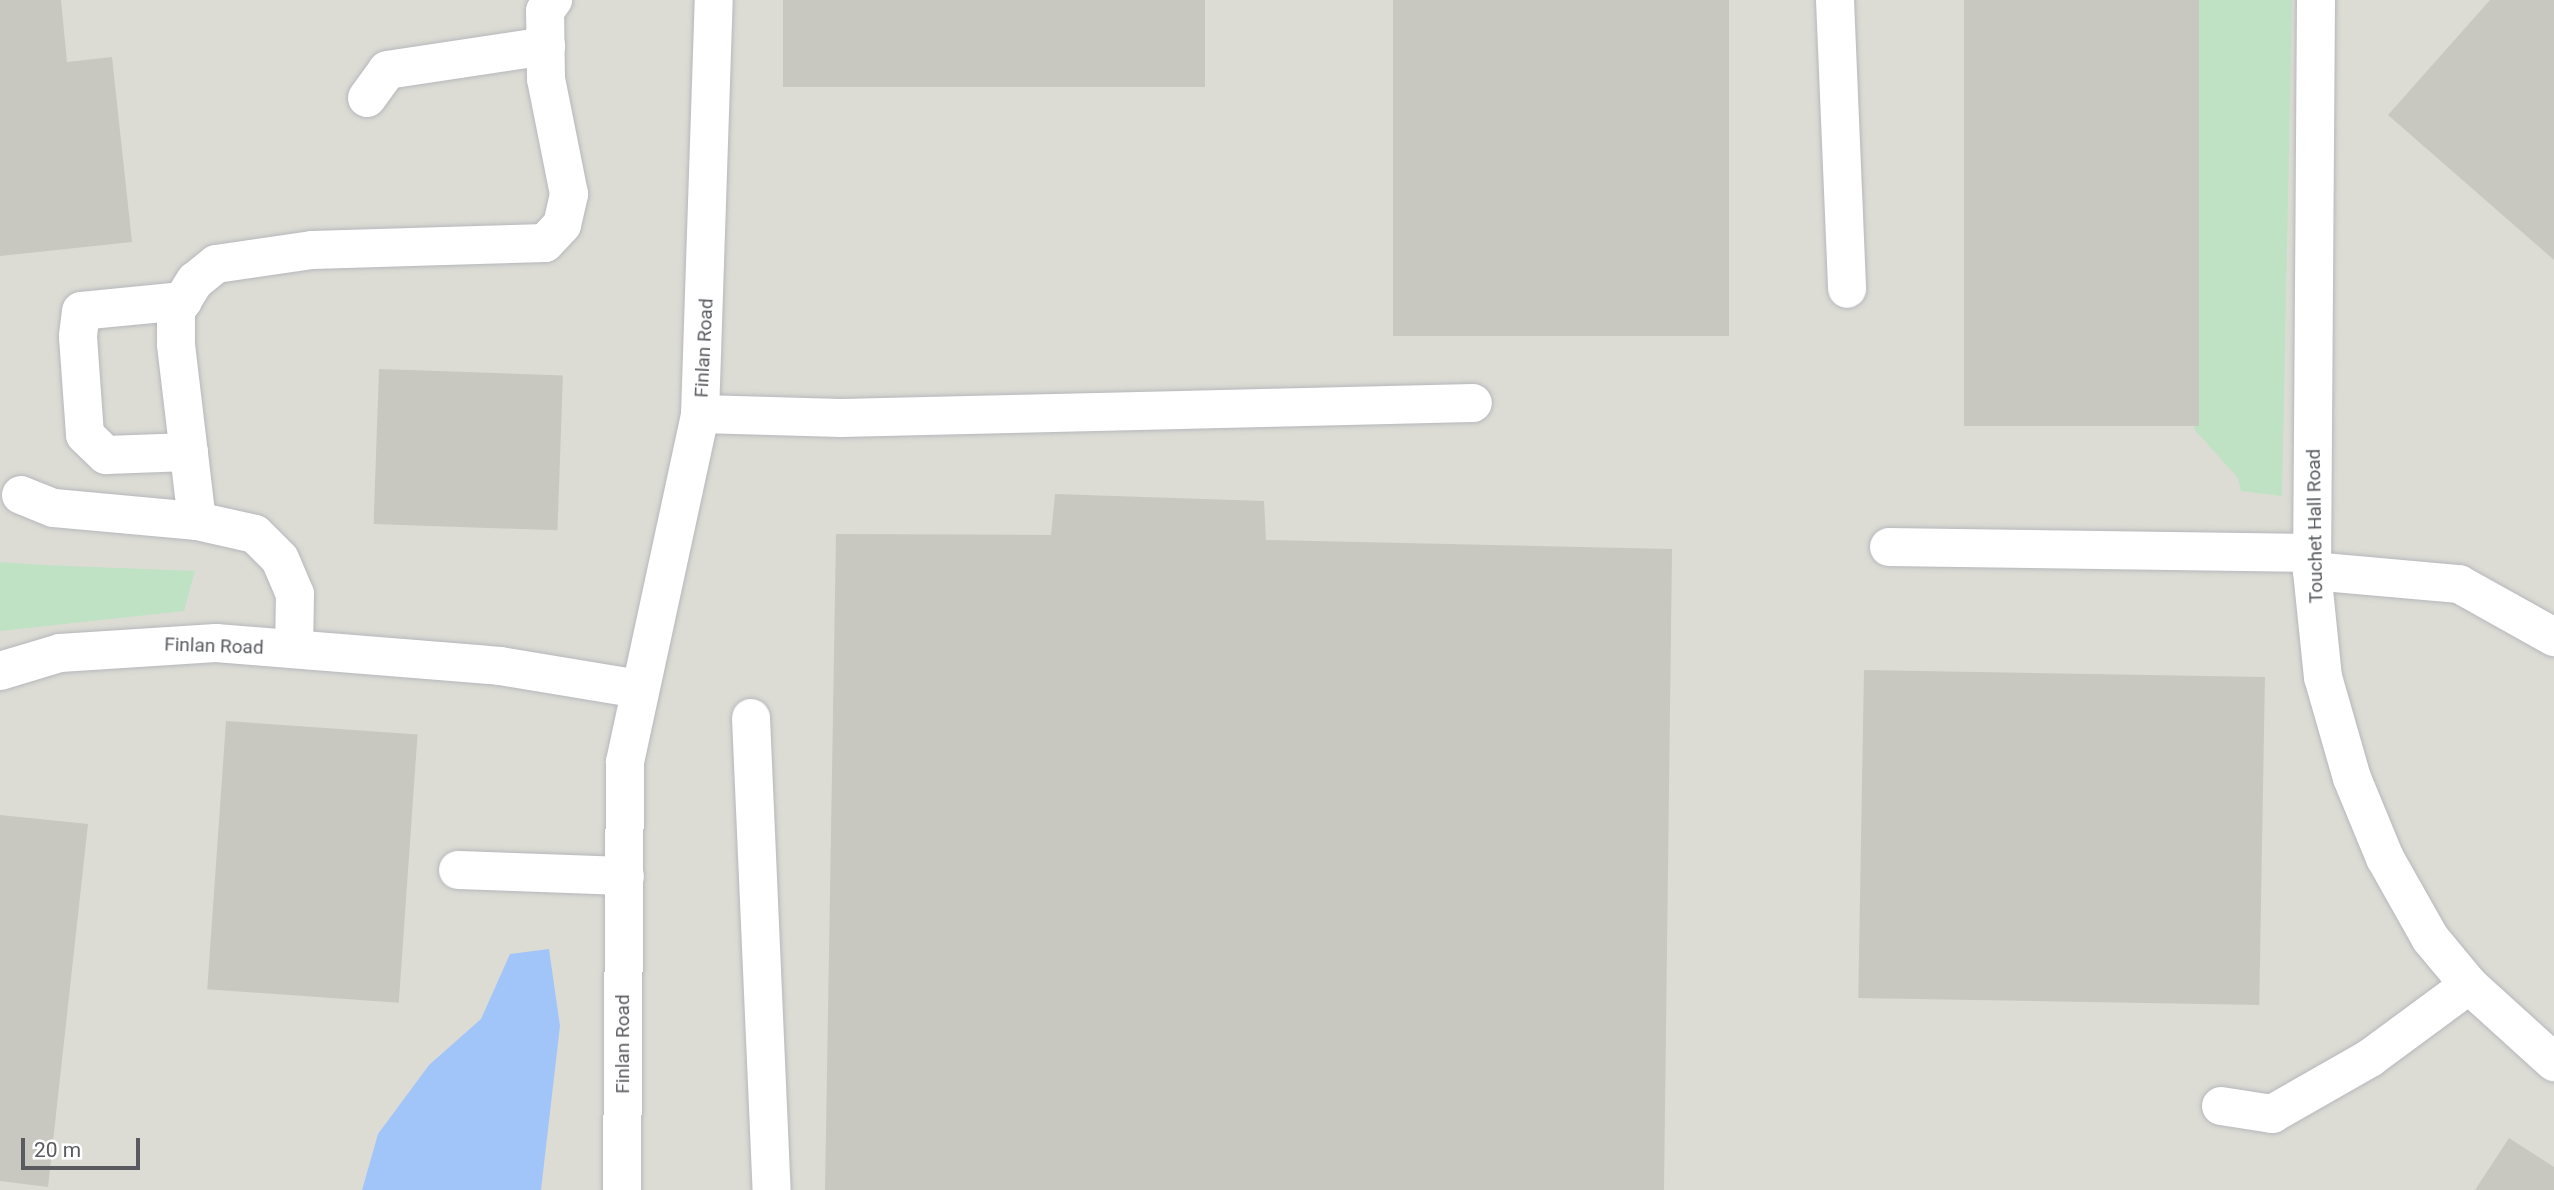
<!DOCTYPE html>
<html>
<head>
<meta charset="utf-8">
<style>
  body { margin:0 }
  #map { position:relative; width:2554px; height:1190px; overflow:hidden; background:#ebeae0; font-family:Roboto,sans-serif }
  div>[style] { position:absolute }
  .industrial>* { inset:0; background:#dcdcd5; transform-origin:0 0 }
  .green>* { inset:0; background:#bee2c3 }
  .water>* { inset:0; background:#a2c5f9 }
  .building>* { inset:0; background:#c8c7c0; transform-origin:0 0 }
  .roads { filter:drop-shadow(0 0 2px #b6b7bc) drop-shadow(0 0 2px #b6b7bc) }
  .minor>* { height:38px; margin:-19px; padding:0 19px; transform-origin:19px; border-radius:19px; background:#fff }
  span { translate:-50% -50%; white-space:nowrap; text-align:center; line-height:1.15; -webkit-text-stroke:6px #fff; paint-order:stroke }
  .street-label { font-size:19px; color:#595b60 }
  .scale { position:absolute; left:21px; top:1138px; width:119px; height:32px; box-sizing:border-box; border:4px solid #595b60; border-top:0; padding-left:9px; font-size:21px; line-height:24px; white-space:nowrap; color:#595b60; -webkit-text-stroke:5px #fff; paint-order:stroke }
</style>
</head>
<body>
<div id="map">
  <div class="industrial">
    <div style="left:0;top:0;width:2554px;height:1190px"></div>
  </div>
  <div class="green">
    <div style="clip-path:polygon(2199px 0,2292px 0,2282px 496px,2241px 491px,2238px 478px,2194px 429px)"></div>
    <div style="clip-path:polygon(0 562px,41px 565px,195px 571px,184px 611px,0 631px)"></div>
  </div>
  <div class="water">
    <div style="clip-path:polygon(549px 949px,560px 1026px,541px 1190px,362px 1190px,378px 1134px,429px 1065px,481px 1019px,510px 954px)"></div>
  </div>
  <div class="building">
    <div style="clip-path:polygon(0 0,61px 0,67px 62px,112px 57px,132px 242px,0 256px)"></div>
    <div style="left:783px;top:0;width:422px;height:87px"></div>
    <div style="left:1393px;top:0;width:336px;height:336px"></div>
    <div style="left:1964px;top:0;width:235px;height:426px"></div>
    <div style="clip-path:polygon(2490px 0,2554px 0,2554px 260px,2388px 115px)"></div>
    <div style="left:379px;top:369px;width:184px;height:155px;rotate:2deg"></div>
    <div style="clip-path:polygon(1055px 494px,1264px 501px,1266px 540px,1672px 549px,1664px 1190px,825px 1190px,836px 534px,1051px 535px)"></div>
    <div style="left:1864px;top:670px;width:401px;height:328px;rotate:1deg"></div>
    <div style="left:226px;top:721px;width:192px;height:269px;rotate:4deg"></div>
    <div style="clip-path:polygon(0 815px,88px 824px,48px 1187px,0 1181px)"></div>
    <div style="clip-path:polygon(2509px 1138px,2554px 1167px,2554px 1190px,2475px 1190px)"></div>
  </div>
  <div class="roads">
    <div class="minor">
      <div style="left:1835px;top:0;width:289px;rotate:87.6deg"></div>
      <div style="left:2316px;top:0;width:571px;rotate:90.4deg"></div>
      <div style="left:2312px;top:571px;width:107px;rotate:84.1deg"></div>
      <div style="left:2323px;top:677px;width:105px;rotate:74deg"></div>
      <div style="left:2352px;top:778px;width:87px;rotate:67.6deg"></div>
      <div style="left:2385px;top:858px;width:92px;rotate:60.6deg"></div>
      <div style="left:2430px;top:938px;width:61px;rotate:50.3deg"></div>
      <div style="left:2469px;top:985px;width:115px;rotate:42.2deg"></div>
      <div style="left:367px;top:98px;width:34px;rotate:-54deg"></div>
      <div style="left:387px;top:70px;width:161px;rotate:-8.6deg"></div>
      <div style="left:183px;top:301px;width:102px;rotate:174.4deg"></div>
      <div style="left:81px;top:311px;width:26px;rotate:97deg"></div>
      <div style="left:78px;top:337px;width:98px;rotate:85.9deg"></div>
      <div style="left:85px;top:435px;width:29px;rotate:44deg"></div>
      <div style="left:106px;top:455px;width:83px;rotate:-2.1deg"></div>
      <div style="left:700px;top:414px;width:141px;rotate:1.6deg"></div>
      <div style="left:841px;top:418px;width:632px;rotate:-1.36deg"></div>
      <div style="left:21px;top:495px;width:35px;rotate:22deg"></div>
      <div style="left:54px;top:508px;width:144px;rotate:5.2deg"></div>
      <div style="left:197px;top:521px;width:59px;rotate:12.6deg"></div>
      <div style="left:255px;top:534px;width:35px;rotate:45deg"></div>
      <div style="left:280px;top:559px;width:38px;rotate:67deg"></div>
      <div style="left:295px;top:594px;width:55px;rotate:91deg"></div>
      <div style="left:197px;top:521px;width:178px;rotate:-96.8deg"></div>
      <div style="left:176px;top:344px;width:33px;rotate:-90deg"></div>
      <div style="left:176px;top:311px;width:36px;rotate:-58deg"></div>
      <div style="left:195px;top:281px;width:27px;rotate:-39deg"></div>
      <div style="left:216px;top:264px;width:97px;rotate:-8.3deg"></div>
      <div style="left:312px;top:250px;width:233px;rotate:-1.7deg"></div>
      <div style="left:545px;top:243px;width:25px;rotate:-47deg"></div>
      <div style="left:562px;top:225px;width:32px;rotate:-77deg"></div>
      <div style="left:569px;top:194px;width:117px;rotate:-101.3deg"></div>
      <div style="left:546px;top:79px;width:68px;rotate:-90.8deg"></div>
      <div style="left:545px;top:11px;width:14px;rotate:-54deg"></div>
      <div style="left:1889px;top:547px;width:423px;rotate:0.8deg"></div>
      <div style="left:2312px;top:571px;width:148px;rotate:5.1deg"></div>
      <div style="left:2459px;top:584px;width:109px;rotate:29.2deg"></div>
      <div style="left:0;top:671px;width:63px;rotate:-16.7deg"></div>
      <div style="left:60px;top:653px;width:156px;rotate:-3.7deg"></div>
      <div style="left:216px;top:643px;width:285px;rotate:4.6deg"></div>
      <div style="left:500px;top:666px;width:141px;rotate:9.4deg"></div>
      <div style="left:751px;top:718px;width:472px;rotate:87.5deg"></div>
      <div style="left:458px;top:870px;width:167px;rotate:2.1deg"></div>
      <div style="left:2221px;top:1106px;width:52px;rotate:8.9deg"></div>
      <div style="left:2272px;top:1114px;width:113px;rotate:-29.7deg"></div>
      <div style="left:2370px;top:1058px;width:123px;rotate:-36.4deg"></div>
      <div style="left:622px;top:1190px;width:428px;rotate:-89.6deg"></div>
      <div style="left:625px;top:762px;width:356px;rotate:-77.8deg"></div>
      <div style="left:700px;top:414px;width:414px;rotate:-88.1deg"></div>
    </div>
  </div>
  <div class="street-label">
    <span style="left:704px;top:348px;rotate:-87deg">Finlan Road</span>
    <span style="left:2315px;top:526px;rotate:-91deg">Touchet Hall Road</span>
    <span style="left:214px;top:646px;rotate:2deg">Finlan Road</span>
    <span style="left:623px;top:1044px;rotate:-90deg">Finlan Road</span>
  </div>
  <div class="scale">20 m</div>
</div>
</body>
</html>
